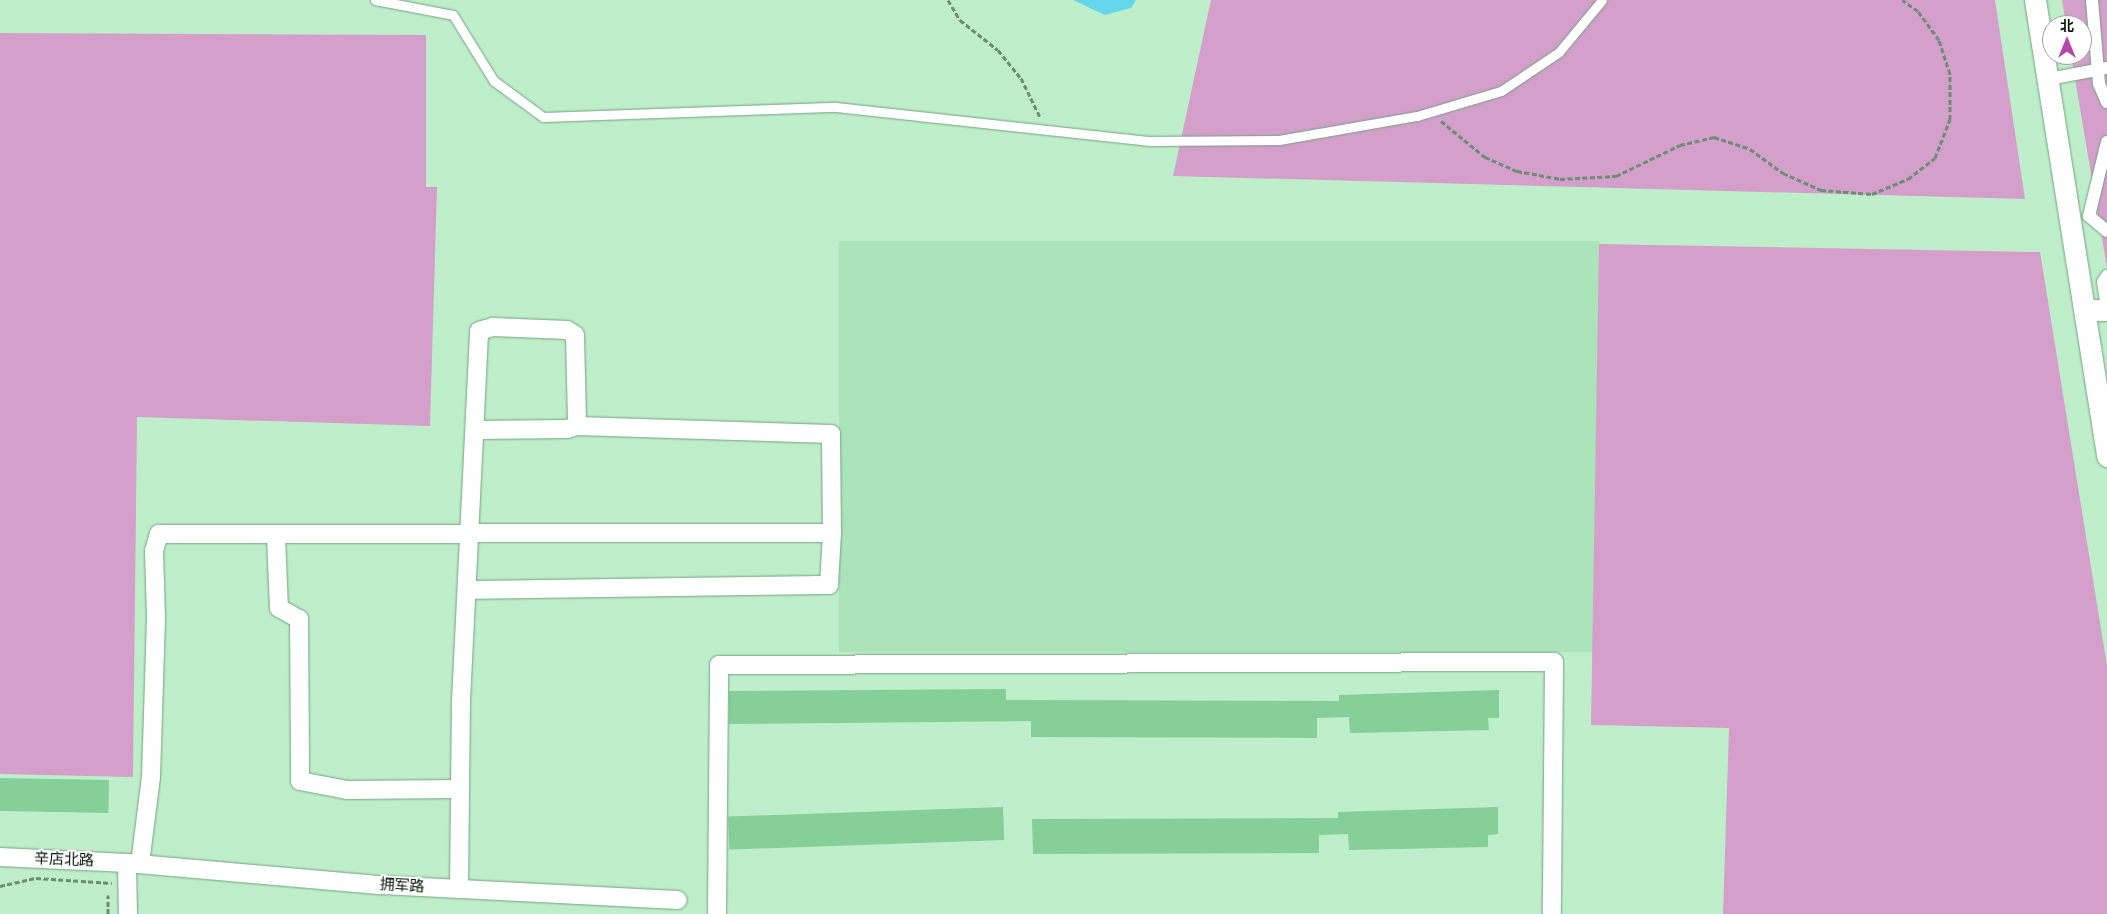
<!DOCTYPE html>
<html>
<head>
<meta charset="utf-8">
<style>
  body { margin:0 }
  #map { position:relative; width:2107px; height:914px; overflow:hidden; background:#bfefca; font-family:Jost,"Noto Sans SC",sans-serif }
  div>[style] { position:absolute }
  .built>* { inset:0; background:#ace4ba; transform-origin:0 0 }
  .green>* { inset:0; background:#d59fcc }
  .water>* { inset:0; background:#65d6ec }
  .building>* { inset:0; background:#85cf99; transform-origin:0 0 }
  .path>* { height:3px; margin-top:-1.5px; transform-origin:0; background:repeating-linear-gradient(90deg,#6b8e74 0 5px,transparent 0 7.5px) }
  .roads { filter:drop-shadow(0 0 1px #75a381) drop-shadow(0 0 1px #75a381) }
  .service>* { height:9px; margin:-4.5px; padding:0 4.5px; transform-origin:4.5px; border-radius:4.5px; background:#fff }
  .pedestrian>* { height:12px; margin:-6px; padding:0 6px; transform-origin:6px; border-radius:6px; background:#fff }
  .minor>* { height:18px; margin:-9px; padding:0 9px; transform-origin:9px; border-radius:9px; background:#fff }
  .tertiary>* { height:21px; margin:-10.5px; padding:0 10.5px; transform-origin:10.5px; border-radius:10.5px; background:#fff }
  span { translate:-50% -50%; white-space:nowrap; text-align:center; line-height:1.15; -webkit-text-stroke:4px #fff; paint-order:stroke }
  .street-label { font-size:15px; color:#06180b }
  .north { position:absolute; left:2042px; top:15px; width:50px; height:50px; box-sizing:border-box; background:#fff; border:1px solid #9ba39d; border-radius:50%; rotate:0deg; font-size:14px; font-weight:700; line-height:20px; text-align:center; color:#06180b }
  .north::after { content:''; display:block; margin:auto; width:18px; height:22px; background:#b448a8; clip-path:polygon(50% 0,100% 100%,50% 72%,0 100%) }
</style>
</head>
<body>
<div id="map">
  <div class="built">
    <div style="left:839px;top:241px;width:760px;height:411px"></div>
  </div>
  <div class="green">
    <div style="clip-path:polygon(1211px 0,1995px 0,2025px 199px,1173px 176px)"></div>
    <div style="clip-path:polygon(2062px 0,2107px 0,2107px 268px,2071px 55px,2082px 55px,2082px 25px,2066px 25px)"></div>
    <div style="clip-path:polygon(0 33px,426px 35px,426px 187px,437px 187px,430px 426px,137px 417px,133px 777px,0 774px)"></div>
    <div style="clip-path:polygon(1599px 244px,2040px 252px,2107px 666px,2107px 914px,1723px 914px,1729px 728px,1591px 725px)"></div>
  </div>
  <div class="water">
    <div style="clip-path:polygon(1073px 0,1136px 0,1131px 8px,1105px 15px)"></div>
  </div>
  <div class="building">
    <div style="clip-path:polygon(1006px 689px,1006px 700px,1339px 701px,1339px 695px,1499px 690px,1499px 718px,1488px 718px,1489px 730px,1350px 733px,1349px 717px,1317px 718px,1317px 738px,1031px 737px,1031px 721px,729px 724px,729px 691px)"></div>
    <div style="left:0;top:778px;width:109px;height:33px;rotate:1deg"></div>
    <div style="left:1003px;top:807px;width:33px;height:275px;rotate:88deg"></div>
    <div style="clip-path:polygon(1498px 807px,1498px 834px,1488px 835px,1488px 847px,1349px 850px,1348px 834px,1319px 835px,1319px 853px,1033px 854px,1032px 819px,1338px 818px,1338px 812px)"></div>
  </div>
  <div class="path">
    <div style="left:948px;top:0;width:23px;rotate:59deg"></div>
    <div style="left:960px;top:20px;width:48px;rotate:38.3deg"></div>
    <div style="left:998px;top:50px;width:36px;rotate:51deg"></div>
    <div style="left:1021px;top:78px;width:43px;rotate:64deg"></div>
    <div style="left:1441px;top:121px;width:57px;rotate:39.3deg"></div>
    <div style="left:1485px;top:157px;width:35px;rotate:24deg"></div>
    <div style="left:1517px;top:171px;width:44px;rotate:10.5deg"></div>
    <div style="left:1560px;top:179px;width:56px;rotate:-3.1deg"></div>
    <div style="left:1616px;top:176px;width:71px;rotate:-25.8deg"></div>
    <div style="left:1680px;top:145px;width:35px;rotate:-13deg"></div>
    <div style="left:1714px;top:137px;width:38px;rotate:18deg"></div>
    <div style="left:1750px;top:149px;width:41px;rotate:36deg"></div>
    <div style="left:1783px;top:173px;width:42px;rotate:24.1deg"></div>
    <div style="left:1821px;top:190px;width:51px;rotate:4.5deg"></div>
    <div style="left:1872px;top:194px;width:39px;rotate:-23deg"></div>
    <div style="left:1908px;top:179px;width:34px;rotate:-38deg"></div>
    <div style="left:1935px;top:158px;width:42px;rotate:-69deg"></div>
    <div style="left:1950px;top:119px;width:45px;rotate:-90deg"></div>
    <div style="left:1950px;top:74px;width:36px;rotate:-108deg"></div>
    <div style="left:1939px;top:40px;width:36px;rotate:-126deg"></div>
    <div style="left:1918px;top:11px;width:19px;rotate:-145deg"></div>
    <div style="left:0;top:886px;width:37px;rotate:-13deg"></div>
    <div style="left:36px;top:878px;width:76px;rotate:3.8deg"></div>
    <div style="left:108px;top:914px;width:19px;rotate:-90deg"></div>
  </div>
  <div class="roads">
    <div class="service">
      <div style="left:375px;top:0;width:79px;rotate:10.9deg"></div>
      <div style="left:453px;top:15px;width:78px;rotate:58.2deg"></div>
      <div style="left:494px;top:81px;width:61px;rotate:36.3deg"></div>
      <div style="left:543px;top:117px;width:293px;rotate:-2deg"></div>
      <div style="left:836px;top:107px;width:316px;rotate:6.2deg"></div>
      <div style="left:1150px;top:141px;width:129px;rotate:-0.4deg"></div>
      <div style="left:1279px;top:140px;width:140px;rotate:-9.9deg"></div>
      <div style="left:1417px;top:116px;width:88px;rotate:-16.6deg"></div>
      <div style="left:1501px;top:91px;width:70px;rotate:-33.9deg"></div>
      <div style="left:1559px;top:52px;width:67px;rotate:-50.4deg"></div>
    </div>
    <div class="pedestrian">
      <div style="left:2092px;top:0;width:84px;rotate:85.2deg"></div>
      <div style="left:2099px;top:84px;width:20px;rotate:66deg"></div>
      <div style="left:2049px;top:79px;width:58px;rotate:-10.9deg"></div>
      <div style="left:2107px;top:142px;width:76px;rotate:103.7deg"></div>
      <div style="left:2089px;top:216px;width:23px;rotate:40deg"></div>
      <div style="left:2107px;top:276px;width:7px;rotate:124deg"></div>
      <div style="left:2103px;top:282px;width:26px;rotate:81deg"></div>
    </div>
    <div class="minor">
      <div style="left:276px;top:537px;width:71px;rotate:87.6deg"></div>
      <div style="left:279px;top:608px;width:23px;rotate:29deg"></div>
      <div style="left:299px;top:619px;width:162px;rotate:89.6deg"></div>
      <div style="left:300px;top:781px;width:48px;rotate:10.8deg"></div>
      <div style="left:347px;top:790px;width:112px;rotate:-0.5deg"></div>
      <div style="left:468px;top:590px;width:361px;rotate:-0.8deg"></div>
      <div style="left:829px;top:585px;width:52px;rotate:-86.7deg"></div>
      <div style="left:832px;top:533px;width:99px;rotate:-90.6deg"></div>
      <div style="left:831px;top:434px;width:254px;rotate:-178.2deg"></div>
      <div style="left:577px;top:426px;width:10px;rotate:163deg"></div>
      <div style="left:567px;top:429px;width:92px;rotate:179.4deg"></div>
      <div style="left:0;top:857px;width:127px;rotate:2.7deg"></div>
      <div style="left:127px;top:863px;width:255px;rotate:5deg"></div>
      <div style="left:381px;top:885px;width:297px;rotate:2.9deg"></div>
      <div style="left:127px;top:863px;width:51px;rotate:88.9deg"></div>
      <div style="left:140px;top:864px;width:88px;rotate:-82.8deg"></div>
      <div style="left:151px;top:777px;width:159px;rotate:-88.2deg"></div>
      <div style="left:156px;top:618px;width:67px;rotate:-91.7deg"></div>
      <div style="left:154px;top:551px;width:18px;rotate:-74deg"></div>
      <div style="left:159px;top:534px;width:673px;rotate:-0.09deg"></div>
      <div style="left:459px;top:889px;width:188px;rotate:-89.4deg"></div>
      <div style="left:461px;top:701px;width:370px;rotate:-87.2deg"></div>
      <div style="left:479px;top:331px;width:15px;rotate:-16deg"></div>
      <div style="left:493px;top:327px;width:74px;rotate:2.3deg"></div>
      <div style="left:567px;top:330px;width:9px;rotate:32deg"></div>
      <div style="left:575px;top:335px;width:91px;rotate:88.7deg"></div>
      <div style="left:717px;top:914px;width:249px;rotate:-89.5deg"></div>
      <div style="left:719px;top:665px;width:835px;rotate:-0.21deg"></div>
      <div style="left:1554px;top:662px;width:252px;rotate:90.5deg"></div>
    </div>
    <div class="tertiary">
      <div style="left:2035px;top:0;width:462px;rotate:81deg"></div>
      <div style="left:2085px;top:310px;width:22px"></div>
    </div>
  </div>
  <div class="street-label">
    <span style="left:64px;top:860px;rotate:2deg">辛店北路</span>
    <span style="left:402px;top:886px;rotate:3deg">拥军路</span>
  </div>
  <div class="north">北</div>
</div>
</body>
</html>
